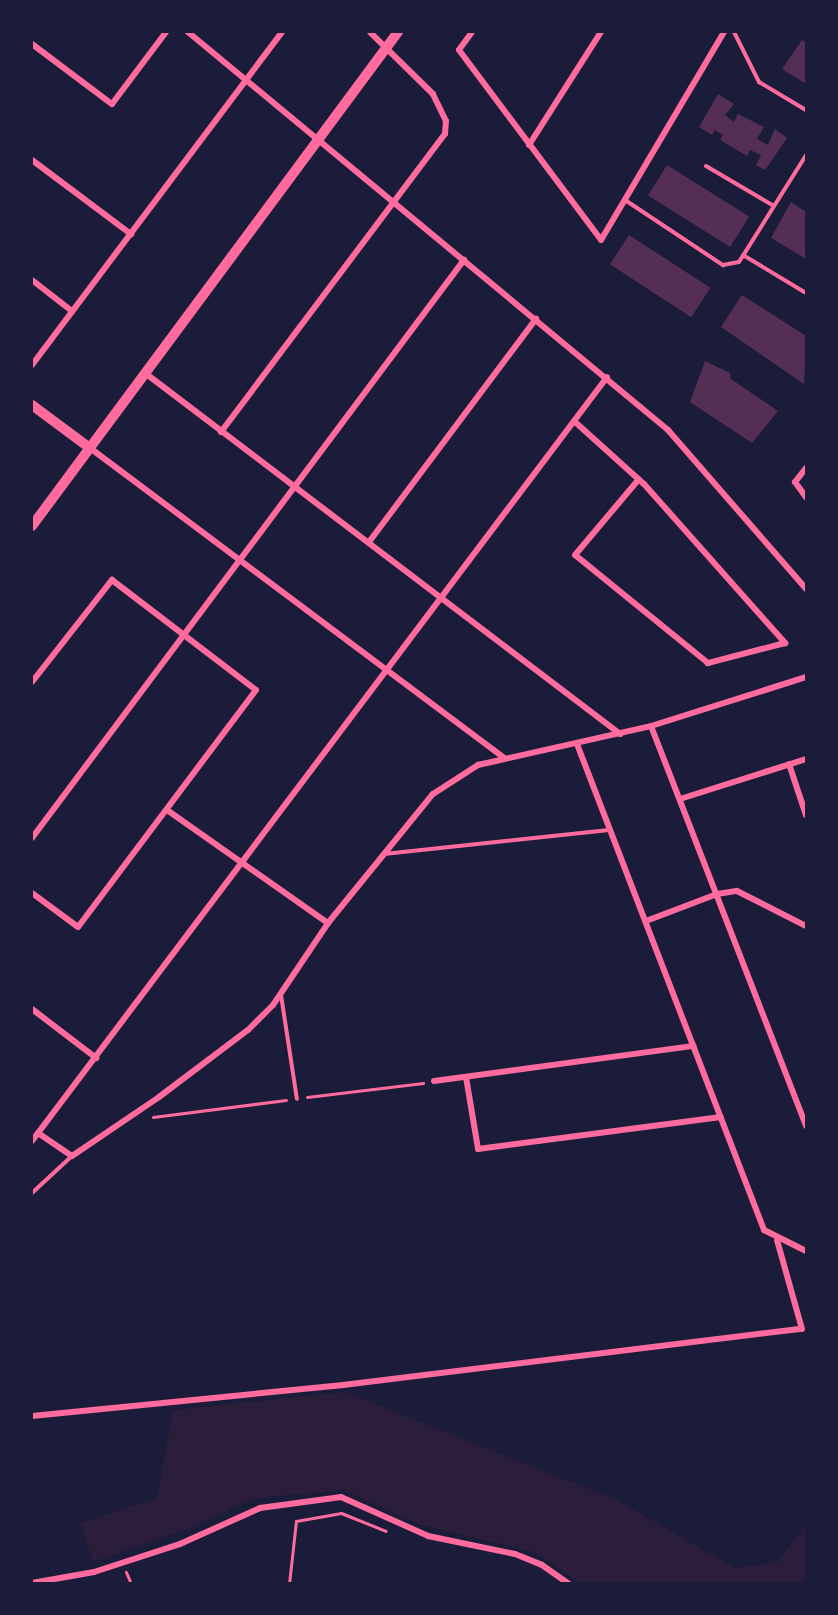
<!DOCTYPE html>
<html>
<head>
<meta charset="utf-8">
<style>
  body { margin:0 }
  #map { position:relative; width:838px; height:1615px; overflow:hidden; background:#1b1b3a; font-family:"Sofia Sans Condensed",sans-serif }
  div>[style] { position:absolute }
  .green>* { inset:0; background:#2a1e3b }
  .building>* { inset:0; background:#542f53; transform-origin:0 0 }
  .path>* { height:3px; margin:-1.5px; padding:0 1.5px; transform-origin:1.5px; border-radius:1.5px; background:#ff6b9d }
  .service>* { height:4px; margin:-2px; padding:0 2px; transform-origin:2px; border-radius:2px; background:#ff6b9d }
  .minor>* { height:6px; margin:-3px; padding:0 3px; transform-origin:3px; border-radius:3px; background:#ff6b9d }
  .tertiary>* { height:10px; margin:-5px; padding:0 5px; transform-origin:5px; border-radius:5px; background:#ff6b9d }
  span { translate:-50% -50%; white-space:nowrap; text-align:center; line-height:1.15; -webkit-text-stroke:6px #1b1b3a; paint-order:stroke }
  .frame { position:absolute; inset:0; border:33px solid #1b1b3a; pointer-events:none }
</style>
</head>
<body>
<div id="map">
  <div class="green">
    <div style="clip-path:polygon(345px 1392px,617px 1500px,735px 1568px,778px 1562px,806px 1523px,806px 1583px,580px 1583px,534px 1552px,421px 1525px,343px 1490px,256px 1498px,185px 1530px,93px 1562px,80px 1523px,157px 1498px,173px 1410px)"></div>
  </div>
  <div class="building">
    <div style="clip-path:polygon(802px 40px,806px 43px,806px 84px,782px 69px)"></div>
    <div style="clip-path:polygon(718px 94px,734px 104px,725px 115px,734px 122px,738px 114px,764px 127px,757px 139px,768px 145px,775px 129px,787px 138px,765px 170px,756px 165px,761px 155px,750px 150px,747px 156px,720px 140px,723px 135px,715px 130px,712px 135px,699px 127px)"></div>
    <div style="left:667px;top:165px;width:97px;height:36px;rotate:32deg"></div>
    <div style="clip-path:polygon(791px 202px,806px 212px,806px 259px,771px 238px)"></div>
    <div style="left:629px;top:235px;width:97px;height:35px;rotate:33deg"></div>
    <div style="clip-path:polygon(742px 295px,806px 336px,804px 384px,721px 327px)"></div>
    <div style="clip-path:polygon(705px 361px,730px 373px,731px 379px,778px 411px,752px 443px,690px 402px)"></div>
  </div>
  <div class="path">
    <div style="left:307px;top:1097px;width:117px;rotate:-6.9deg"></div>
    <div style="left:153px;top:1117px;width:134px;rotate:-7.3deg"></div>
    <div style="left:126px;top:1572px;width:13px;rotate:67deg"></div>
    <div style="left:289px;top:1584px;width:63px;rotate:-83.7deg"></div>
    <div style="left:296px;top:1521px;width:46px;rotate:-10.1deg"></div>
    <div style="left:341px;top:1513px;width:48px;rotate:21.8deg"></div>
  </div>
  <div class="service">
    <div style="left:734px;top:32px;width:56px;rotate:63.4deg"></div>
    <div style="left:759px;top:82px;width:55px;rotate:30.8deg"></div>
    <div style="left:706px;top:166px;width:79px;rotate:30.5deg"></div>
    <div style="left:625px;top:200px;width:118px;rotate:33.6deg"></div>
    <div style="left:723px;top:265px;width:16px;rotate:-11deg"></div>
    <div style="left:739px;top:262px;width:126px;rotate:-57.9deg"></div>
    <div style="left:743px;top:255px;width:74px;rotate:31.1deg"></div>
    <div style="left:384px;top:854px;width:224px;rotate:-6.1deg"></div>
    <div style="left:281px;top:995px;width:105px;rotate:81.3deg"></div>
    <div style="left:32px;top:1193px;width:54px;rotate:-42.8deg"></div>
  </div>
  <div class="minor">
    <div style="left:188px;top:32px;width:624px;rotate:39.66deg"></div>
    <div style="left:668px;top:430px;width:211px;rotate:49deg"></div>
    <div style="left:472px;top:32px;width:22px;rotate:126deg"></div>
    <div style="left:459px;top:50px;width:237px;rotate:53.2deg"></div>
    <div style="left:601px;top:240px;width:242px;rotate:-59.4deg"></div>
    <div style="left:32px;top:44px;width:100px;rotate:36.9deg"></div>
    <div style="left:112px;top:104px;width:90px;rotate:-53.1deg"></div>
    <div style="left:529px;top:145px;width:134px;rotate:-57.5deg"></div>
    <div style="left:32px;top:160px;width:124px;rotate:36.8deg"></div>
    <div style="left:32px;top:280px;width:51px;rotate:37.8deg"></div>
    <div style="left:32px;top:365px;width:416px;rotate:-53.1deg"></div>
    <div style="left:145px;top:373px;width:597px;rotate:37.23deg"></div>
    <div style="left:574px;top:421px;width:94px;rotate:42deg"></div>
    <div style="left:644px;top:484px;width:213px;rotate:48.4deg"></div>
    <div style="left:785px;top:643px;width:80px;rotate:165.4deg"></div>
    <div style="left:708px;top:663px;width:171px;rotate:-140.9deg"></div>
    <div style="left:575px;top:555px;width:99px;rotate:-49.9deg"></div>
    <div style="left:221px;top:432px;width:373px;rotate:-53.1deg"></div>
    <div style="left:445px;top:134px;width:13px;rotate:-86deg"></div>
    <div style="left:446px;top:121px;width:30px;rotate:-116deg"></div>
    <div style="left:433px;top:94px;width:88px;rotate:-135.5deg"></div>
    <div style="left:90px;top:448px;width:516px;rotate:36.8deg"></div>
    <div style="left:806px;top:468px;width:18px;rotate:128deg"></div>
    <div style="left:795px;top:482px;width:19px;rotate:54deg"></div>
    <div style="left:369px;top:542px;width:279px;rotate:-53.2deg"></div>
    <div style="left:32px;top:682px;width:130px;rotate:-51.9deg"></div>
    <div style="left:112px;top:580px;width:181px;rotate:37.4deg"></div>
    <div style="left:256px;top:690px;width:296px;rotate:126.9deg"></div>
    <div style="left:78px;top:927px;width:57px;rotate:-143.5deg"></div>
    <div style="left:651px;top:726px;width:429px;rotate:68.8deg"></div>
    <div style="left:577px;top:744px;width:521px;rotate:68.95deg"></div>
    <div style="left:764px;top:1230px;width:47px;rotate:26.6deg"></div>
    <div style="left:789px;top:764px;width:54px;rotate:71.6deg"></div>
    <div style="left:680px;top:799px;width:132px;rotate:-17.6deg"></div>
    <div style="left:167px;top:810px;width:197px;rotate:35.1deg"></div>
    <div style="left:32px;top:838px;width:722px;rotate:-53.23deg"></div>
    <div style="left:646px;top:921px;width:76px;rotate:-20.8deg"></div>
    <div style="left:717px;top:894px;width:20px;rotate:-9deg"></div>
    <div style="left:737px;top:891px;width:77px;rotate:26.9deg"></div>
    <div style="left:32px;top:1009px;width:81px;rotate:37.4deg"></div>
    <div style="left:466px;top:1077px;width:73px;rotate:80.5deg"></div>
    <div style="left:478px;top:1149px;width:245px;rotate:-7.5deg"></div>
    <div style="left:434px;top:1081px;width:262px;rotate:-7.7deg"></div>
    <div style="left:38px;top:1133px;width:41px;rotate:34.1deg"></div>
    <div style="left:72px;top:1156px;width:105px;rotate:-34.1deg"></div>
    <div style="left:159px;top:1097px;width:111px;rotate:-37deg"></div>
    <div style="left:248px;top:1030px;width:35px;rotate:-45deg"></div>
    <div style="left:273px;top:1005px;width:99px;rotate:-56.1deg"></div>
    <div style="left:328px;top:923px;width:166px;rotate:-50.9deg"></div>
    <div style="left:433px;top:794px;width:54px;rotate:-32.8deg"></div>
    <div style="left:478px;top:765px;width:177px;rotate:-12.7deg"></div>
    <div style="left:651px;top:726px;width:163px;rotate:-17.5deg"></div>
    <div style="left:32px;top:1141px;width:956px;rotate:-53.03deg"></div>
    <div style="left:32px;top:1416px;width:313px;rotate:-5.7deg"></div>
    <div style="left:343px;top:1385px;width:462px;rotate:-7deg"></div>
    <div style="left:802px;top:1329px;width:92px;rotate:-105.7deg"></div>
    <div style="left:32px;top:1583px;width:63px;rotate:-10.1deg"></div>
    <div style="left:94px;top:1572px;width:90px;rotate:-18deg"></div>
    <div style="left:180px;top:1544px;width:88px;rotate:-24.2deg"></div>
    <div style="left:260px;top:1508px;width:82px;rotate:-7.7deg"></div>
    <div style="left:341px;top:1497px;width:95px;rotate:24.1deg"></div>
    <div style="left:428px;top:1536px;width:89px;rotate:11.7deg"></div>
    <div style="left:515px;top:1554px;width:29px;rotate:22deg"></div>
    <div style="left:542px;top:1565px;width:33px;rotate:35deg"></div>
  </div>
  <div class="tertiary">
    <div style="left:32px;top:405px;width:72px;rotate:36.6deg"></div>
    <div style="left:32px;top:526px;width:615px;rotate:-53.47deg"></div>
  </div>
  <div class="frame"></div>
</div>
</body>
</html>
